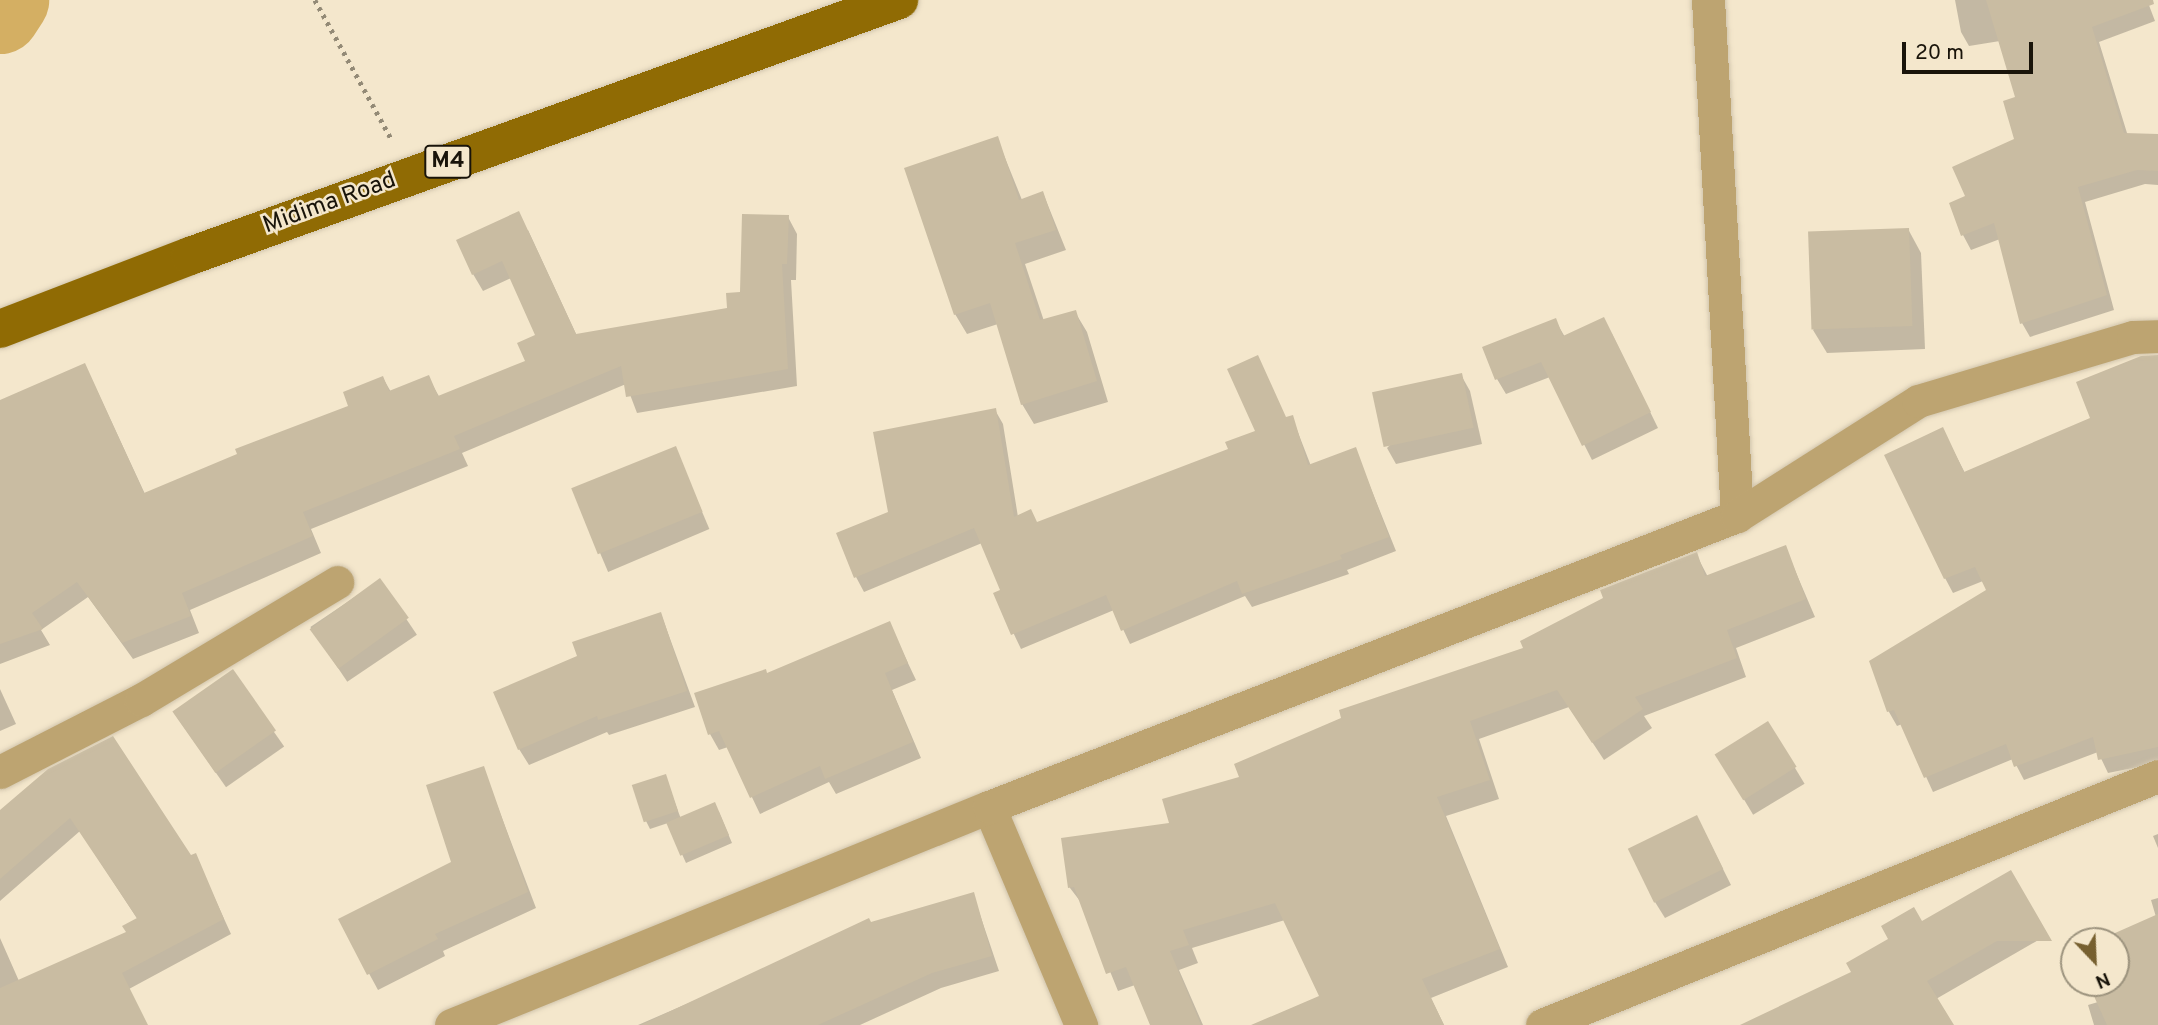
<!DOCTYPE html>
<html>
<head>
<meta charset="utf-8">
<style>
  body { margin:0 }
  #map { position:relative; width:2158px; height:1025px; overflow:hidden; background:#f4e7cc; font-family:Overpass,sans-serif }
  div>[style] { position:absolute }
  .shadow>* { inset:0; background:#0003; transform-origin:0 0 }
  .river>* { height:79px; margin:-39.5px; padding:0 39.5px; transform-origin:39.5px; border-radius:39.5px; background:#d4af63 }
  .building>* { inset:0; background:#c9bca2; transform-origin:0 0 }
  .path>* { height:4.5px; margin-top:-2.25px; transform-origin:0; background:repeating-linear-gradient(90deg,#938a76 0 3.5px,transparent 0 8.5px) }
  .roads { filter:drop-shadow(0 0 2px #d1c5ad) drop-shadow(0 0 2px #d1c5ad) }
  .minor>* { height:33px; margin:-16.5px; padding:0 16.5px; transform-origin:16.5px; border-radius:16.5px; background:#bda471 }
  .primary>* { height:38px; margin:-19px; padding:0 19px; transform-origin:19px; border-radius:19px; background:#906b04 }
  span { translate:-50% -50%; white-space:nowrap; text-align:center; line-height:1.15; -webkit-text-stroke:5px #f4e7cc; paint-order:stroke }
  .shield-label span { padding:2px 5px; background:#f4e7cc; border:2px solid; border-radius:5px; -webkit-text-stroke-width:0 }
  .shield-label { font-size:23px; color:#19140a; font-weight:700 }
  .street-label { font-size:24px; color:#19140a }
  .north { position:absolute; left:2060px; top:927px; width:70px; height:70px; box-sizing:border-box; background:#f4e7cc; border:2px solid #9c937e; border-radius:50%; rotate:157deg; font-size:19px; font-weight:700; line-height:28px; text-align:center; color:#19140a }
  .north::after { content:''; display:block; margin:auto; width:24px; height:32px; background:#776030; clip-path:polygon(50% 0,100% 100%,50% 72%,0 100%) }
  .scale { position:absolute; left:1902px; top:42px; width:131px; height:32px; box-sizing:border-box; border:4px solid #19140a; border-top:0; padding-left:9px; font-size:21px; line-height:24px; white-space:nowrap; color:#19140a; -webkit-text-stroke:5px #f4e7cc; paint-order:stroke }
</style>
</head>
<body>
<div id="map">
  <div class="shadow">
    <div style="clip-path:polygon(1955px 0,2147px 0,2155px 21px,2099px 42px,2131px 146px,2158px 136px,2158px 185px,2145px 184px,2085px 202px,2114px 310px,2030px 337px,2022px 323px,2000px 239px,1971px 250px,1963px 235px,1968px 197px,2016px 140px,2017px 98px,2000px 41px,1969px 46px,1961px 32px)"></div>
    <div style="clip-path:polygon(997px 138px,1022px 200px,1043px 193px,1066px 250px,1025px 264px,1044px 321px,1075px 312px,1087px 332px,1108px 402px,1034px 424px,1022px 404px,998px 324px,967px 334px,955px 314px)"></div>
    <div style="clip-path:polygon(788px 217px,797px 234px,796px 280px,791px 280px,797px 386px,637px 413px,626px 384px,462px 453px,468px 466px,311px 529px,321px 553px,190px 610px,199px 633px,133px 659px,88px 597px,41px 630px,50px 645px,0 664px,0 402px,93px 382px,145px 494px,351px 407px,383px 378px,391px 392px,428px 377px,440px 398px,527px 362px,537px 336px,511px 278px,483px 291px,473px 274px,528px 230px,577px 336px,729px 310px)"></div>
    <div style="clip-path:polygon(1908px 229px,1921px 253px,1925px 349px,1827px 353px,1813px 330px)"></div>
    <div style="clip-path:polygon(1555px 320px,1565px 337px,1612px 334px,1658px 428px,1592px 460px,1550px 377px,1506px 394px,1497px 379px)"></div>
    <div style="clip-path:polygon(2158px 355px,2158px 763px,2108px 773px,2098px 752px,2024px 780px,2013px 759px,1933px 792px,1902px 724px,1897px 726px,1889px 712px,1871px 661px,1988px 591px,1983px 581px,1953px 593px,1945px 578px,1950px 444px,1965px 473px,2092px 419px)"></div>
    <div style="clip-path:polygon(1461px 375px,1470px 391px,1482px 444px,1396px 464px,1387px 448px)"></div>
    <div style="clip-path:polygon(995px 410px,1003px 424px,1018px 517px,1038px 524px,1230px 450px,1292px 417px,1311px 466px,1355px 449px,1396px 551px,1347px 570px,1349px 574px,1252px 607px,1245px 596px,1130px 644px,1114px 610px,1021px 649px,995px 594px,1002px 591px,982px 543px,864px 592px,856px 577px,890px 513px)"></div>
    <div style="left:675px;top:448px;width:88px;height:110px;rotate:67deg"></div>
    <div style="clip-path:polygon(1785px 547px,1815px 617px,1736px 648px,1746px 677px,1644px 716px,1652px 728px,1604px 760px,1569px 707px,1479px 739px,1499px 799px,1446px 816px,1508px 967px,1431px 998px,1444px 1025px,1334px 1025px,1285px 920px,1192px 948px,1198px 963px,1179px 970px,1203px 1025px,1152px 1025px,1135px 985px,1118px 991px,1083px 905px,1070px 888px,1063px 839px,1171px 824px,1242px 778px,1526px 649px,1696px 554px,1708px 577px)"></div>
    <div style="left:380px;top:580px;width:66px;height:84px;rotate:56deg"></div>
    <div style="clip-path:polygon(661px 614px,695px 707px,609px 735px,607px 732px,529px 765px,519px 749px,579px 657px)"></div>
    <div style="clip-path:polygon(889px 623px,916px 680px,892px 690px,921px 758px,836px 794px,829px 782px,760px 814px,728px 747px,719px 750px,710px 734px,767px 675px)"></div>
    <div style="left:232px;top:672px;width:91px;height:71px;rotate:55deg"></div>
    <div style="clip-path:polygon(0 689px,16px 724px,0 731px)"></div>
    <div style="left:1768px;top:723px;width:71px;height:60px;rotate:59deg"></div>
    <div style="clip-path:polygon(483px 768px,536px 908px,443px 951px,445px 956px,378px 990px,340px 920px,453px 863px)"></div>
    <div style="clip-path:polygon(49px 771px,191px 857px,195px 855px,231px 934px,129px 989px,147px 1025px,0 1025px,0 938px,19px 981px,128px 933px,138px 920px,80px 831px,0 901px,0 813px)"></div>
    <div style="clip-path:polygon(665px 776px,681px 819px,719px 812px,732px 843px,686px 863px,668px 823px,650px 829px,646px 821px)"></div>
    <div style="clip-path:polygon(1705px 833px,1731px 885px,1665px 918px,1655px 902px)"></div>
    <div style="clip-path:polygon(2158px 834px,2158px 848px,2153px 836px)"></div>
    <div style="clip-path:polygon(973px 894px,999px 971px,941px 988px,860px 1025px,638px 1025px,871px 924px)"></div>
    <div style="clip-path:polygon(2158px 898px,2158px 1025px,2094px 1025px,2088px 1005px,2098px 1002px,2090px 983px,2116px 983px,2116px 941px,2101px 941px,2156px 917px,2151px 900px)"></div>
    <div style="clip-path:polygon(1922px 924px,2047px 935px,1936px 999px,1952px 1025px,1794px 1025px,1854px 973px)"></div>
  </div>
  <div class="river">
    <div style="left:0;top:14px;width:17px;rotate:-57deg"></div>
  </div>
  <div class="building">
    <div style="clip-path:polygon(1986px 0,2153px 0,2154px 4px,2092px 27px,2124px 133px,2158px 134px,2158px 171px,2137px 170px,2078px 187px,2107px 295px,2020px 324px,1994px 223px,1961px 236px,1949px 203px,1965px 196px,1952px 167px,2014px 139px,2003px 101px,2015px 97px)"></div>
    <div style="clip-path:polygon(998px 136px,1019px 200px,1043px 191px,1056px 230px,1015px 243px,1040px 320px,1076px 310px,1097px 381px,1021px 405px,990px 303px,954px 315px,904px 168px)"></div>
    <div style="clip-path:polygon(519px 211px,576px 334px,727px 308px,726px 293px,740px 292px,742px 214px,789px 215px,787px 264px,782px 264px,788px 369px,626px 397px,621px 366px,454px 436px,460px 449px,303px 512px,313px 536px,182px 593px,191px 616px,122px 643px,77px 582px,32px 613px,43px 629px,0 644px,0 400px,85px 363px,144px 493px,237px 454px,235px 449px,348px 406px,343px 392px,383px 376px,389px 391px,429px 375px,438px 396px,525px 361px,517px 343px,535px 335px,502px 261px,472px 275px,456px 240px)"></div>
    <div style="left:1909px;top:228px;width:98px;height:101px;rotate:88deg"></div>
    <div style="clip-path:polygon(1604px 317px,1651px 412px,1582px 446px,1541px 362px,1495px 380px,1482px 347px,1556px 318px,1563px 336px)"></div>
    <div style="clip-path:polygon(1258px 355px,1286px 417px,1293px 415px,1308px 465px,1356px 447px,1389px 537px,1340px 555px,1342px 559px,1242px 594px,1237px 581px,1121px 631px,1106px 595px,1011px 635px,993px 593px,1000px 590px,974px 528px,854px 578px,836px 533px,888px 512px,873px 432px,996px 408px,1014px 517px,1031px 509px,1037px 522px,1228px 449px,1225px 442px,1255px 431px,1227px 369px)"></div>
    <div style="clip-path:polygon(2158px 355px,2158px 747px,2098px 760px,2093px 737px,2014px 767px,2006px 744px,1924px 778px,1894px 710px,1887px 712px,1869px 661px,1986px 590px,1975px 567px,1944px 579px,1884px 455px,1943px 427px,1964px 472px,2090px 418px,2076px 382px,2141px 356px)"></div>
    <div style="left:1462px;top:373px;width:56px;height:92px;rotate:78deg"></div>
    <div style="left:676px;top:446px;width:71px;height:113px;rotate:68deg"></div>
    <div style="clip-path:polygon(1786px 545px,1806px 599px,1727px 630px,1737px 658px,1635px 697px,1643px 709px,1592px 743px,1557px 690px,1470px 721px,1490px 780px,1437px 797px,1500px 949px,1422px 979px,1444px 1025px,1251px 1025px,1319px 996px,1275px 903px,1183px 930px,1189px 945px,1170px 951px,1201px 1025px,1150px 1025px,1126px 967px,1106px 974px,1074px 887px,1068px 888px,1061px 838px,1169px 823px,1162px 799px,1239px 777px,1234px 764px,1341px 718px,1339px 710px,1523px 648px,1520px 641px,1603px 598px,1600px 590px,1697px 552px,1705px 576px)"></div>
    <div style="left:380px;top:578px;width:49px;height:87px;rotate:54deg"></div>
    <div style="clip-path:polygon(661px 612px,687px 691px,598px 720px,597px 716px,518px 750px,493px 692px,577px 656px,572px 642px)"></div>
    <div style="clip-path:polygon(890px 621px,908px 663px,885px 673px,913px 742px,825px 779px,820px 766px,750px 798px,719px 731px,708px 735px,694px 693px,766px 669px,767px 673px)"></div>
    <div style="left:233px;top:669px;width:75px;height:74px;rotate:55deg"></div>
    <div style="left:1768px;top:721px;width:54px;height:63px;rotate:58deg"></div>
    <div style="clip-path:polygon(113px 736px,191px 855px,196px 853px,224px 919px,122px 973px,148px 1025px,0 1025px,0 988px,126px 932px,122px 926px,137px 918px,70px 818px,0 879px,0 810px,48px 769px)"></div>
    <div style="clip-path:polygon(484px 766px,528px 892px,435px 934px,438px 939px,367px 975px,338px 919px,451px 862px,426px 785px)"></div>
    <div style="left:666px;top:774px;width:39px;height:36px;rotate:72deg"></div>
    <div style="left:715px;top:802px;width:36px;height:53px;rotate:67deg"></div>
    <div style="left:1697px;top:815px;width:60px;height:77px;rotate:64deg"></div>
    <div style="clip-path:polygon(2011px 870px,2052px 941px,1997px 941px,1927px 981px,1954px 1025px,1740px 1025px,1851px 972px,1846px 963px,1888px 939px,1881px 926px,1914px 907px,1922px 921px)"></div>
    <div style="clip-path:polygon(974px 892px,992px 956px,932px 973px,818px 1025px,641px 1025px,869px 918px,871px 922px)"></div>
    <div style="clip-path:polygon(2158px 914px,2158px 1025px,2107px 1025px,2088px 983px,2116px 983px,2116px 941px,2097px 941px)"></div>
  </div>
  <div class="path">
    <div style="left:315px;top:0;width:160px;rotate:61.2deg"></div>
  </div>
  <div class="roads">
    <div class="minor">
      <div style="left:1708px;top:0;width:517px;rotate:86.78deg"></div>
      <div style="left:0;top:772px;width:158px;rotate:-27.1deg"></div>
      <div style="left:141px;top:700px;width:229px;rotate:-31deg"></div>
      <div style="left:989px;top:807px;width:237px;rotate:67.1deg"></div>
      <div style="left:451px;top:1025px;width:580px;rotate:-22.06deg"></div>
      <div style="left:989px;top:807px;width:803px;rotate:-21.26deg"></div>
      <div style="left:1737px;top:516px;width:214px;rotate:-32.4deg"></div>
      <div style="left:1918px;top:401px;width:224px;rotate:-16.6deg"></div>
      <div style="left:2133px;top:337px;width:25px;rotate:-2deg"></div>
      <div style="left:1542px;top:1025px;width:664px;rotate:-22.01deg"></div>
    </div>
    <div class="primary">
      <div style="left:0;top:329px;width:204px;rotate:-21deg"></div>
      <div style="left:190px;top:256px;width:754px;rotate:-19.85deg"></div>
    </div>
  </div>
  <div class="shield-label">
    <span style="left:448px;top:162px">M4</span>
  </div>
  <div class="street-label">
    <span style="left:330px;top:204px;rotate:-20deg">Midima Road</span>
  </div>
  <div class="north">N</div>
  <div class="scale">20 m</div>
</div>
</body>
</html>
